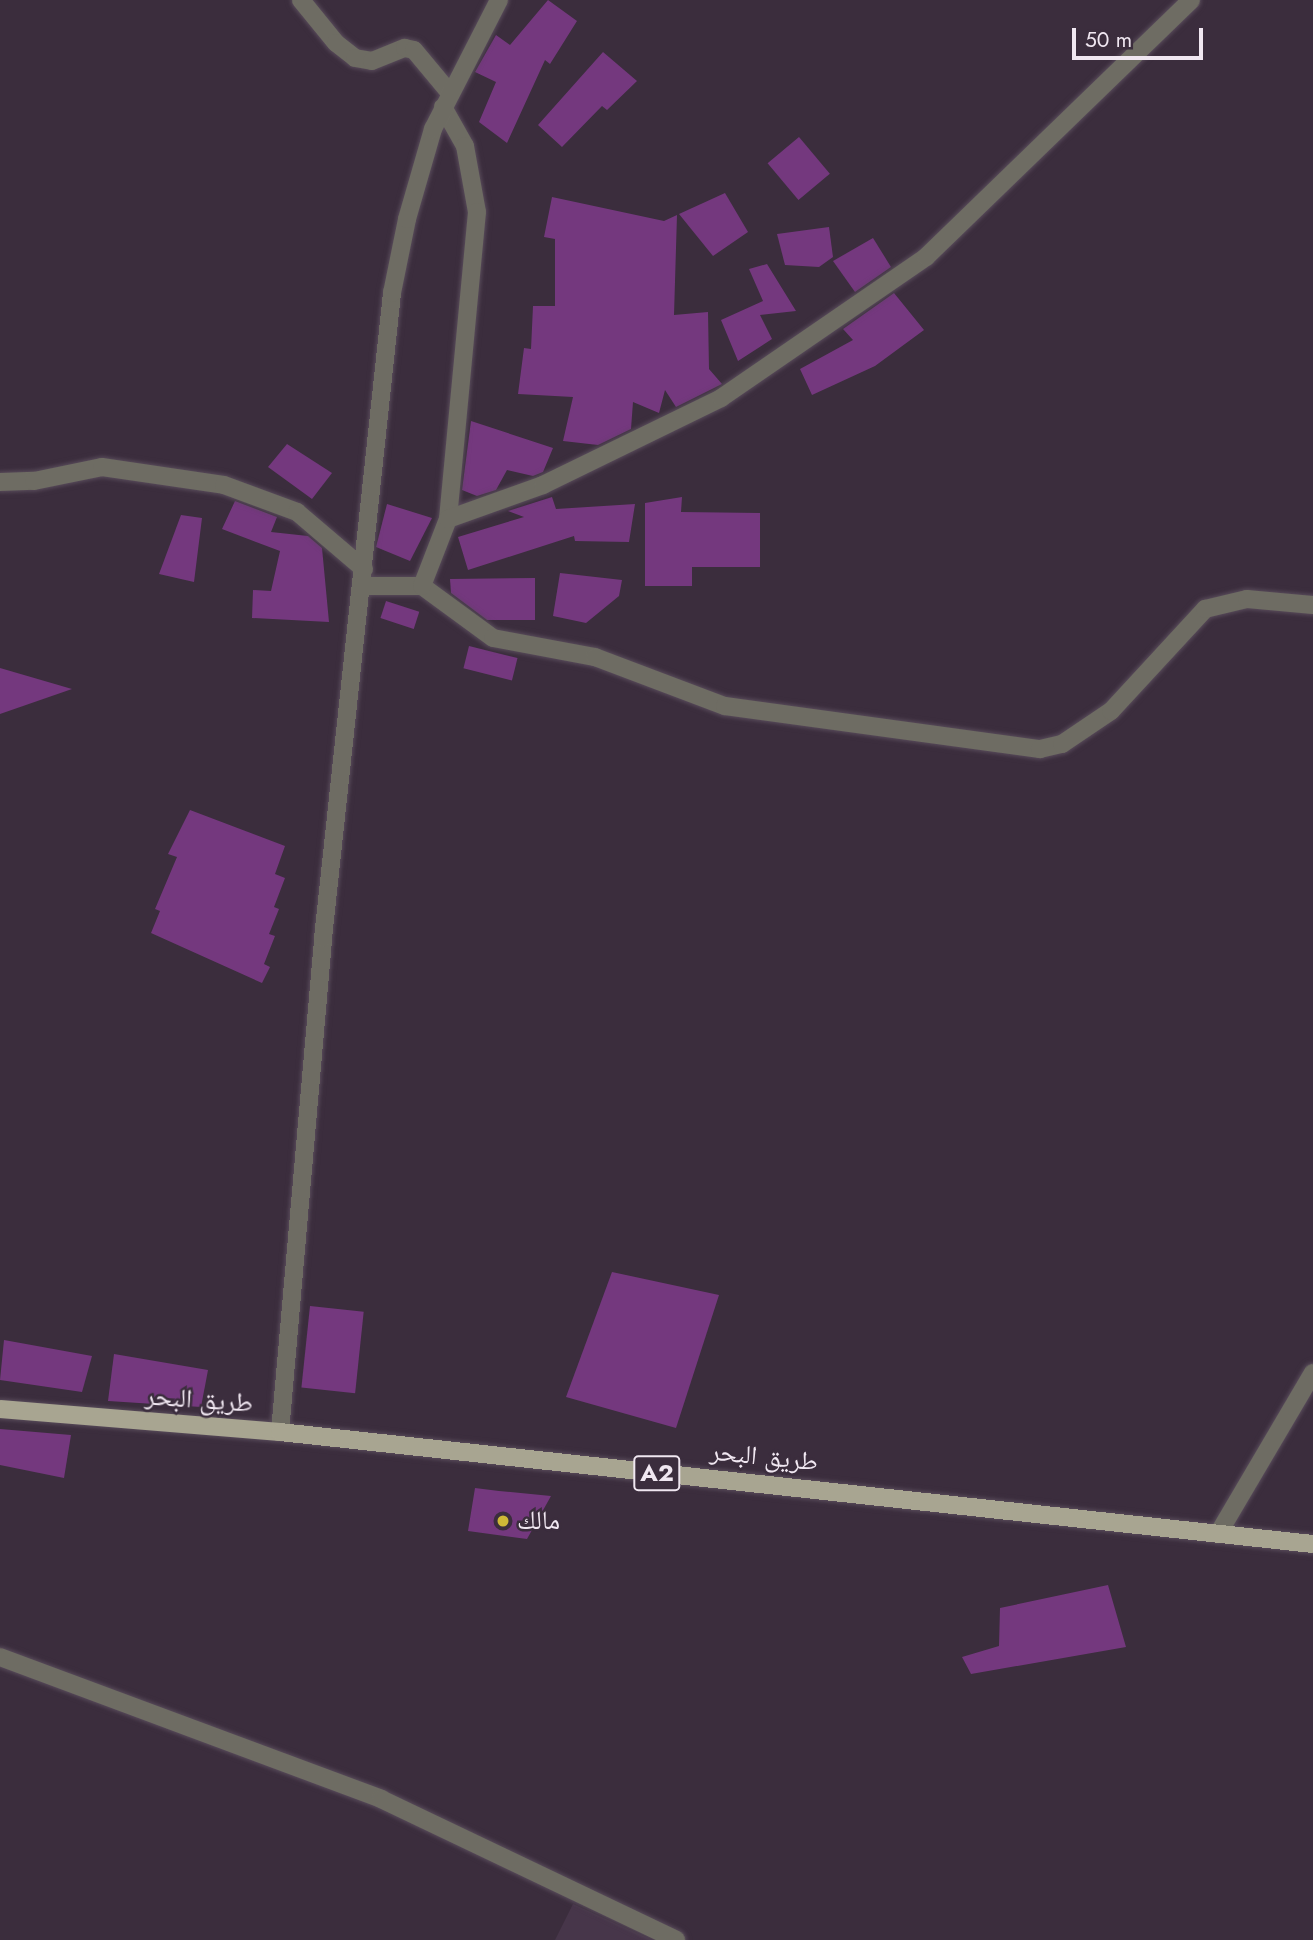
<!DOCTYPE html>
<html>
<head>
<meta charset="utf-8">
<style>
  body { margin:0 }
  #map { position:relative; width:1313px; height:1940px; overflow:hidden; background:#3b2d3d; font-family:Jost,"Noto Naskh Arabic",sans-serif }
  div>[style] { position:absolute }
  .built>* { inset:0; background:#47364a }
  .building>* { inset:0; background:#74387e; transform-origin:0 0 }
  .roads { filter:drop-shadow(0 0 2px #584b5a) drop-shadow(0 0 2px #584b5a) }
  .minor>* { height:18px; margin:-9px; padding:0 9px; transform-origin:9px; border-radius:9px; background:#6e6c63 }
  .major>* { height:18px; margin:-9px; padding:0 9px; transform-origin:9px; border-radius:9px; background:#a8a591 }
  .dots>* { width:19px; height:19px; translate:-50% -50%; box-sizing:border-box; border:4px solid #3b2d3d; border-radius:50% }
  span { translate:-50% -50%; white-space:nowrap; text-align:center; line-height:1.15; -webkit-text-stroke:5px #3b2d3d; paint-order:stroke }
  .shield-label span { padding:2px 5px; background:#3b2d3d; border:2px solid; border-radius:5px; -webkit-text-stroke-width:0 }
  .shield-label { font-size:24px; color:#f0e7f1; font-weight:700 }
  .street-label { font-size:26px; color:#f0e7f1 }
  .poi-label { font-size:26px; color:#f0e7f1 }
  .left { translate:0 -50%; text-align:left }
  .scale { position:absolute; left:1072px; top:28px; width:131px; height:32px; box-sizing:border-box; border:4px solid #f0e7f1; border-top:0; padding-left:9px; font-size:21px; line-height:24px; white-space:nowrap; color:#f0e7f1; -webkit-text-stroke:5px #3b2d3d; paint-order:stroke }
</style>
</head>
<body>
<div id="map">
  <div class="built">
    <div style="clip-path:polygon(573px 1904px,652px 1940px,555px 1940px)"></div>
  </div>
  <div class="building">
    <div style="clip-path:polygon(548px 0,577px 21px,550px 64px,545px 60px,507px 143px,479px 122px,496px 82px,475px 72px,496px 35px,510px 45px)"></div>
    <div style="clip-path:polygon(603px 52px,637px 81px,607px 110px,602px 106px,562px 147px,538px 125px)"></div>
    <div style="left:799px;top:137px;width:48px;height:41px;rotate:50deg"></div>
    <div style="clip-path:polygon(725px 193px,748px 232px,713px 256px,679px 214px)"></div>
    <div style="clip-path:polygon(552px 197px,664px 221px,677px 215px,674px 315px,708px 312px,709px 369px,722px 384px,676px 407px,665px 390px,659px 413px,633px 402px,631px 429px,598px 445px,563px 441px,573px 397px,518px 394px,524px 348px,531px 349px,533px 306px,555px 306px,555px 239px,544px 237px)"></div>
    <div style="clip-path:polygon(829px 227px,833px 257px,819px 267px,785px 265px,777px 234px)"></div>
    <div style="clip-path:polygon(873px 238px,891px 267px,855px 292px,833px 261px)"></div>
    <div style="clip-path:polygon(767px 264px,796px 311px,760px 315px,772px 339px,738px 361px,721px 320px,763px 301px,749px 269px)"></div>
    <div style="clip-path:polygon(894px 293px,924px 330px,875px 366px,812px 395px,800px 369px,853px 340px,843px 329px)"></div>
    <div style="clip-path:polygon(471px 421px,553px 448px,543px 472px,533px 476px,507px 470px,496px 490px,477px 496px,462px 490px)"></div>
    <div style="clip-path:polygon(287px 444px,332px 473px,312px 499px,268px 467px)"></div>
    <div style="clip-path:polygon(552px 497px,556px 509px,635px 504px,629px 542px,575px 541px,574px 536px,468px 570px,458px 537px,524px 517px,508px 511px)"></div>
    <div style="clip-path:polygon(682px 497px,681px 512px,760px 513px,760px 567px,692px 567px,692px 586px,645px 586px,645px 503px)"></div>
    <div style="clip-path:polygon(235px 501px,277px 517px,271px 532px,308px 536px,322px 548px,329px 622px,252px 618px,253px 590px,271px 591px,280px 551px,222px 529px)"></div>
    <div style="clip-path:polygon(387px 504px,432px 518px,410px 561px,376px 547px)"></div>
    <div style="clip-path:polygon(181px 515px,202px 518px,194px 582px,159px 574px)"></div>
    <div style="clip-path:polygon(560px 573px,622px 580px,619px 596px,586px 623px,553px 616px)"></div>
    <div style="clip-path:polygon(535px 578px,535px 620px,487px 620px,451px 593px,450px 579px)"></div>
    <div style="left:386px;top:601px;width:35px;height:18px;rotate:18deg"></div>
    <div style="left:469px;top:646px;width:50px;height:23px;rotate:14deg"></div>
    <div style="clip-path:polygon(0 668px,72px 689px,0 714px)"></div>
    <div style="clip-path:polygon(190px 810px,285px 846px,275px 874px,285px 878px,274px 907px,279px 909px,269px 934px,275px 936px,264px 964px,270px 967px,262px 983px,151px 933px,160px 911px,155px 909px,177px 857px,168px 854px)"></div>
    <div style="clip-path:polygon(612px 1272px,719px 1295px,676px 1428px,566px 1397px)"></div>
    <div style="left:310px;top:1306px;width:54px;height:82px;rotate:6deg"></div>
    <div style="clip-path:polygon(4px 1340px,92px 1356px,82px 1392px,0 1380px)"></div>
    <div style="clip-path:polygon(114px 1354px,208px 1370px,201px 1407px,108px 1401px)"></div>
    <div style="clip-path:polygon(0 1429px,71px 1435px,64px 1478px,0 1465px)"></div>
    <div style="clip-path:polygon(475px 1488px,499px 1491px,551px 1496px,527px 1539px,468px 1531px)"></div>
    <div style="clip-path:polygon(1108px 1585px,1126px 1647px,971px 1674px,962px 1657px,999px 1646px,1000px 1608px)"></div>
  </div>
  <div class="roads">
    <div class="minor">
      <div style="left:301px;top:0;width:55px;rotate:50.9deg"></div>
      <div style="left:336px;top:43px;width:24px;rotate:38deg"></div>
      <div style="left:355px;top:58px;width:17px;rotate:10deg"></div>
      <div style="left:372px;top:61px;width:35px;rotate:-22deg"></div>
      <div style="left:405px;top:48px;width:9px;rotate:13deg"></div>
      <div style="left:414px;top:50px;width:55px;rotate:50.2deg"></div>
      <div style="left:443px;top:107px;width:45px;rotate:60.6deg"></div>
      <div style="left:465px;top:146px;width:67px;rotate:79.7deg"></div>
      <div style="left:477px;top:212px;width:308px;rotate:95.4deg"></div>
      <div style="left:0;top:482px;width:34px;rotate:-2deg"></div>
      <div style="left:34px;top:481px;width:69px;rotate:-11.6deg"></div>
      <div style="left:102px;top:467px;width:123px;rotate:8.4deg"></div>
      <div style="left:224px;top:485px;width:78px;rotate:20.3deg"></div>
      <div style="left:297px;top:512px;width:88px;rotate:40.4deg"></div>
      <div style="left:362px;top:586px;width:60px"></div>
      <div style="left:422px;top:586px;width:88px;rotate:36.2deg"></div>
      <div style="left:493px;top:638px;width:104px;rotate:10.6deg"></div>
      <div style="left:595px;top:657px;width:139px;rotate:20.7deg"></div>
      <div style="left:725px;top:706px;width:318px;rotate:7.8deg"></div>
      <div style="left:1040px;top:749px;width:23px;rotate:-13deg"></div>
      <div style="left:1062px;top:744px;width:59px;rotate:-34deg"></div>
      <div style="left:1111px;top:711px;width:139px;rotate:-47.3deg"></div>
      <div style="left:1205px;top:609px;width:43px;rotate:-13.4deg"></div>
      <div style="left:1247px;top:599px;width:66px;rotate:5.2deg"></div>
      <div style="left:422px;top:586px;width:72px;rotate:-68.8deg"></div>
      <div style="left:448px;top:519px;width:101px;rotate:-19.7deg"></div>
      <div style="left:543px;top:485px;width:198px;rotate:-26deg"></div>
      <div style="left:721px;top:398px;width:249px;rotate:-34.5deg"></div>
      <div style="left:926px;top:257px;width:369px;rotate:-44.1deg"></div>
      <div style="left:280px;top:1432px;width:496px;rotate:-85deg"></div>
      <div style="left:323px;top:938px;width:649px;rotate:-83.89deg"></div>
      <div style="left:392px;top:293px;width:76px;rotate:-78.5deg"></div>
      <div style="left:407px;top:219px;width:94px;rotate:-73.9deg"></div>
      <div style="left:433px;top:129px;width:145px;rotate:-62.9deg"></div>
      <div style="left:1218px;top:1534px;width:187px;rotate:-59.5deg"></div>
      <div style="left:0;top:1657px;width:407px;rotate:20.4deg"></div>
      <div style="left:381px;top:1799px;width:327px;rotate:25.5deg"></div>
    </div>
    <div class="major">
      <div style="left:0;top:1409px;width:281px;rotate:4.7deg"></div>
      <div style="left:280px;top:1432px;width:1039px;rotate:6.19deg"></div>
    </div>
  </div>
  <div class="dots">
    <div style="left:503px;top:1521px;background:#ceb837"></div>
  </div>
  <div class="shield-label">
    <span style="left:657px;top:1473px">A2</span>
  </div>
  <div class="street-label">
    <span style="left:199px;top:1400px;rotate:4deg">طريق البحر</span>
    <span style="left:764px;top:1457px;rotate:6deg">طريق البحر</span>
  </div>
  <div class="poi-label">
    <span class="left" style="left:517px;top:1521px">مالك</span>
  </div>
  <div class="scale">50 m</div>
</div>
</body>
</html>
